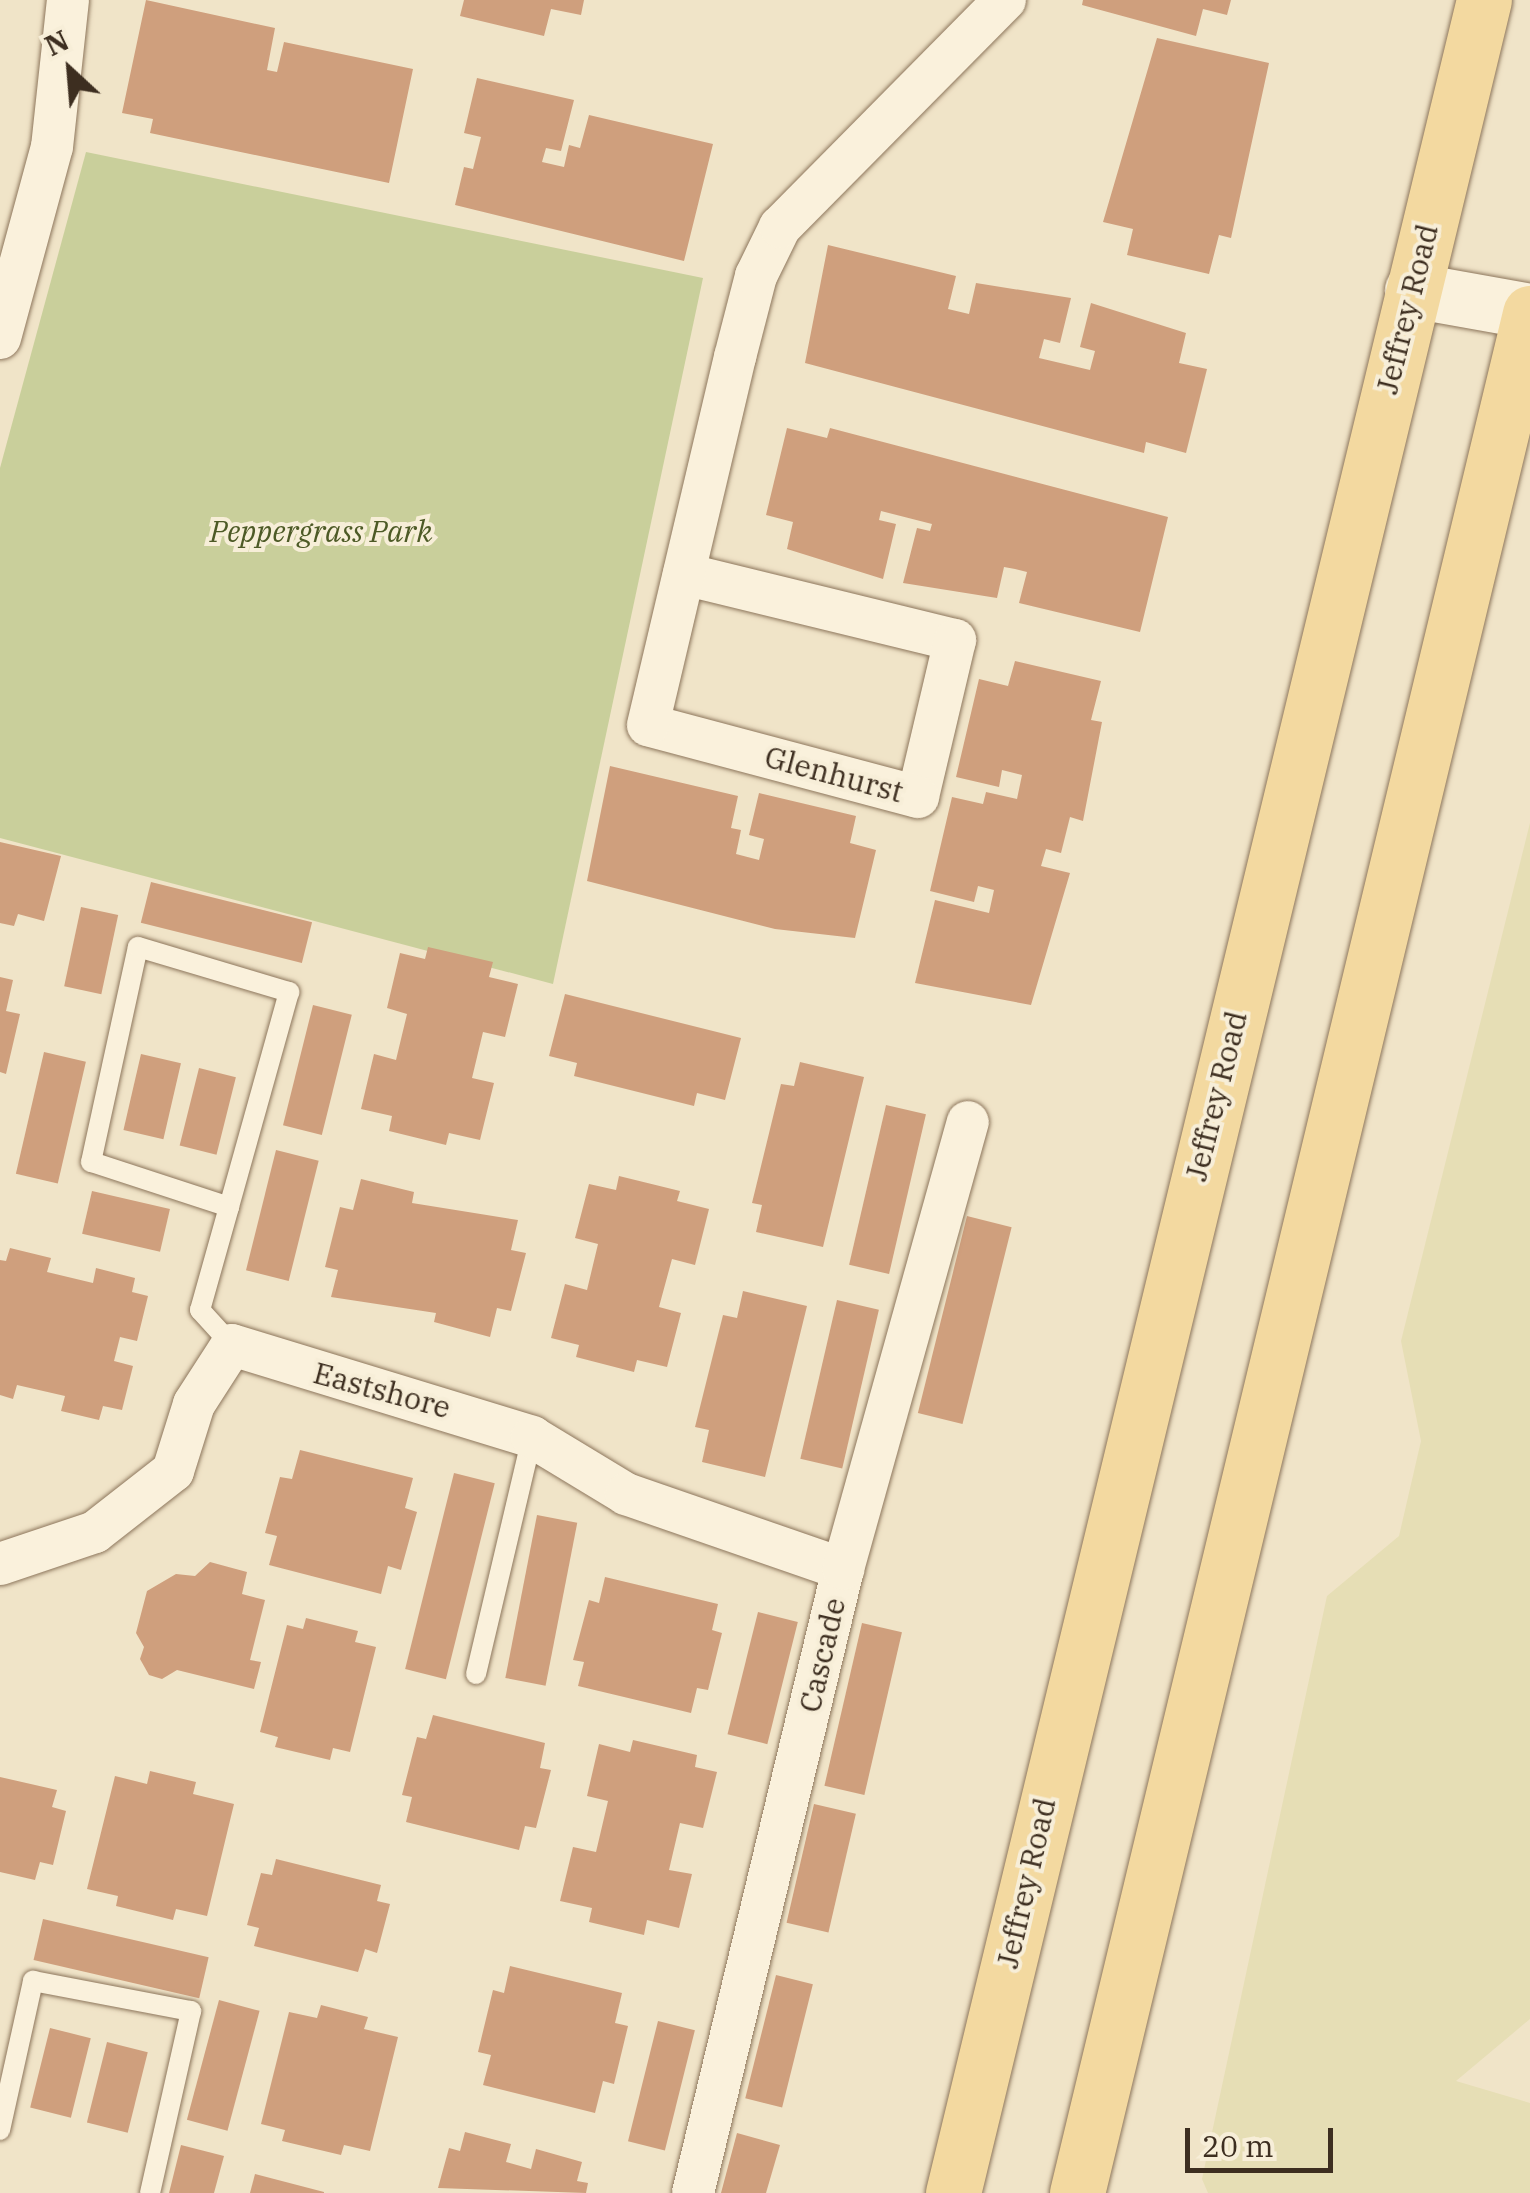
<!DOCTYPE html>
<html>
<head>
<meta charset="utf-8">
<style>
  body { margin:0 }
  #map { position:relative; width:1530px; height:2193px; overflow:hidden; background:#f0e4c8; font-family:"IBM Plex Serif",serif }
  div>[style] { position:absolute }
  .farmland>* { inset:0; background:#e6deb5 }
  .green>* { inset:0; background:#c9cf9b }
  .building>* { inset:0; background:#cf9f7d; transform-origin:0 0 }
  .roads { filter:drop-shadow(0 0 2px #8d765c) drop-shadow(0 0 2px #8d765c) }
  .lane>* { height:20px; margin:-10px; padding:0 10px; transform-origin:10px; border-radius:10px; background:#faf1dc }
  .street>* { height:42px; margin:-21px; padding:0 21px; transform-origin:21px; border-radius:21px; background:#faf1dc }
  .secondary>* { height:55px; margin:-27.5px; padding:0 27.5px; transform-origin:27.5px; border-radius:27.5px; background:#faf1dc }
  .primary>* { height:55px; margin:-27.5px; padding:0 27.5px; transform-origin:27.5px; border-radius:27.5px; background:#f3d9a0 }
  span { translate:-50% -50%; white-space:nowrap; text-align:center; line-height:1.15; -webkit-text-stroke:8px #f7eed8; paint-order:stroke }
  .street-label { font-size:30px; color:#3d2e20 }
  .park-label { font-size:30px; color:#4d5a26; font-style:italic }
  .north { position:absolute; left:20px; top:20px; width:100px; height:100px; -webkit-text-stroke:8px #f7eed8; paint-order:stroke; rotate:334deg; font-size:28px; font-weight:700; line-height:40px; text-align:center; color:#3d2e20 }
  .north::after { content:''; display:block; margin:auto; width:35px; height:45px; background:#3d2e20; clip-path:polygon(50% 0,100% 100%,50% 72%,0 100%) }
  .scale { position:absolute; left:1185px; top:2128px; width:148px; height:45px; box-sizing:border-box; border:5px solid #3d2e20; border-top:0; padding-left:12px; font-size:30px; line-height:35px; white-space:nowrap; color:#3d2e20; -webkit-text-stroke:8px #f7eed8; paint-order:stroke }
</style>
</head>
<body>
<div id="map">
  <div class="farmland">
    <div style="clip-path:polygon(1530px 823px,1530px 2019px,1456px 2081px,1530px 2103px,1530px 2193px,1208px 2193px,1202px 2179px,1327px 1596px,1399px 1536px,1421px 1441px,1401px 1341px)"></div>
  </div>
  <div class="green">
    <div style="clip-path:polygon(86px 152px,703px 278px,553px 984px,0 838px,0 468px)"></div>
  </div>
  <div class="building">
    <div style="clip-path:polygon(146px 0,275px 28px,267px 70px,277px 72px,284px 42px,413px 69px,389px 183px,150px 133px,153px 119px,122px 113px)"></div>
    <div style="clip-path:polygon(464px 0,584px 0,581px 15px,551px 9px,544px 36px,460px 16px)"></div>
    <div style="clip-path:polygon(1083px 0,1231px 0,1227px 15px,1203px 9px,1196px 36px,1082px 5px)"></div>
    <div style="clip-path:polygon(1157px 38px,1269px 63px,1231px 238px,1219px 235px,1209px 274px,1127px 255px,1133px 229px,1103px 222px)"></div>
    <div style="clip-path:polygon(477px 78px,574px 100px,561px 151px,546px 148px,542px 162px,564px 167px,569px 145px,580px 148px,589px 115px,713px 144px,684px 261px,455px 205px,464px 167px,473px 169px,481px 137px,464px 133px)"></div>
    <div style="clip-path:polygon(828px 245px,956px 276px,948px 309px,969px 314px,976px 283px,1071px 298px,1060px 343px,1044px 339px,1039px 358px,1090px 370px,1095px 351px,1080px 347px,1091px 303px,1186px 333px,1179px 363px,1207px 369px,1186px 453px,1146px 442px,1144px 453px,805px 363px)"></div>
    <div style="clip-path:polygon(787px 428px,827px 438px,830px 428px,1168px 517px,1140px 632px,1019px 603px,1027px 572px,1015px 569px,1004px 567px,997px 598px,903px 583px,917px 528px,930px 531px,932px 524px,881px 511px,879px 520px,896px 524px,883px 579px,787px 549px,793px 522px,766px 515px)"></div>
    <div style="clip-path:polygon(1015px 661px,1101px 681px,1091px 720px,1102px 722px,1083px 821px,1070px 817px,1061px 853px,1046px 849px,1041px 866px,1070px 873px,1031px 1005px,915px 983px,935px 900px,989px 913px,994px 890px,978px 886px,974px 902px,930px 891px,952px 797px,983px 804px,986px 792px,1017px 799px,1022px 775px,1002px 770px,999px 787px,956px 777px,979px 679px,1008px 686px)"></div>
    <div style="clip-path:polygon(610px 766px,738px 796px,731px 828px,741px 830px,736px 854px,759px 860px,764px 839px,749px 835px,759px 793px,856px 816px,850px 843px,876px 850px,855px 938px,775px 929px,587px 881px)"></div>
    <div style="clip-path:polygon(0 842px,61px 856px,44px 921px,18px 914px,14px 926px,0 923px)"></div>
    <div style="left:151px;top:882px;width:166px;height:42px;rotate:14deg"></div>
    <div style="left:81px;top:907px;width:38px;height:81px;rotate:12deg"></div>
    <div style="clip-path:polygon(428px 947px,493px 962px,489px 977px,518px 984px,505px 1037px,483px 1032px,472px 1078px,494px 1083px,480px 1140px,449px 1133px,446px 1145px,389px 1131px,392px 1116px,361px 1109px,374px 1054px,396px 1060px,407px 1014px,387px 1008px,400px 953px,425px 959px)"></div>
    <div style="clip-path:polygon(0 977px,13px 980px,6px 1011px,20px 1014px,6px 1074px,0 1072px)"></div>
    <div style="clip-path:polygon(565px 994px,741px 1038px,725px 1100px,697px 1093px,694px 1106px,574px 1076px,577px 1063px,549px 1056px)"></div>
    <div style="left:313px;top:1005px;width:40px;height:124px;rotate:14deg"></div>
    <div style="left:44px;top:1052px;width:43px;height:125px;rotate:13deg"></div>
    <div style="left:141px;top:1054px;width:41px;height:78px;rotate:13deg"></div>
    <div style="clip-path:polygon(800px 1062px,864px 1077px,823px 1247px,756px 1232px,762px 1205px,752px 1203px,781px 1084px,794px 1086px)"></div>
    <div style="left:199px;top:1068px;width:38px;height:80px;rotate:14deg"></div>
    <div style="left:886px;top:1105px;width:41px;height:164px;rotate:13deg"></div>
    <div style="left:276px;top:1150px;width:44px;height:124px;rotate:14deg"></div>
    <div style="clip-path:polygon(619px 1176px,680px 1191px,677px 1201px,709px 1209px,695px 1265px,672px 1259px,659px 1307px,681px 1313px,667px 1367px,637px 1360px,634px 1372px,576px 1357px,579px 1345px,551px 1338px,565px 1284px,587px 1290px,598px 1244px,575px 1238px,589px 1184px,616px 1190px)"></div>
    <div style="clip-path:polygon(361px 1179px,414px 1192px,412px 1203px,518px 1220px,511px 1250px,526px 1253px,511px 1311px,497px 1308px,490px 1337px,434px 1322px,436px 1313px,331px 1297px,338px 1270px,325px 1267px,340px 1207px,353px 1210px)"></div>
    <div style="left:92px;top:1191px;width:80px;height:44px;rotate:13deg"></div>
    <div style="left:967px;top:1216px;width:46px;height:203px;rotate:14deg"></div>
    <div style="clip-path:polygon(10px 1248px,51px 1258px,47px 1272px,93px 1283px,96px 1268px,135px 1278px,132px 1292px,148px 1296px,137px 1341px,120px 1337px,114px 1361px,133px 1366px,122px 1410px,103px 1406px,99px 1420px,61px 1411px,65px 1396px,17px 1385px,13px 1399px,0 1395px,0 1260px,6px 1261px)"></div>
    <div style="clip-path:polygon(743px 1291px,807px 1306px,765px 1477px,702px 1462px,709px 1430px,695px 1427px,723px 1315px,737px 1318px)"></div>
    <div style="left:837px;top:1300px;width:43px;height:163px;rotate:13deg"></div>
    <div style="clip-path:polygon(300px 1450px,413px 1478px,405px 1508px,417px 1512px,401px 1570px,388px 1566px,381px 1594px,269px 1565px,277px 1536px,265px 1533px,280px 1477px,292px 1479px)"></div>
    <div style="left:454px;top:1473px;width:42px;height:202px;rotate:14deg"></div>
    <div style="left:537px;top:1515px;width:41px;height:166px;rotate:11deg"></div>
    <div style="clip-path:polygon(210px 1562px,247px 1572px,242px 1594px,265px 1600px,250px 1660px,261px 1662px,254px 1689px,177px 1670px,162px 1679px,149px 1675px,140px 1659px,144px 1647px,136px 1633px,147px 1591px,176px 1574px,195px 1576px)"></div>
    <div style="clip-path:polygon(605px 1577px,718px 1604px,712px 1630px,722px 1633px,708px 1690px,697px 1688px,691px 1713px,578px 1686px,584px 1662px,573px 1660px,589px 1600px,599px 1603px)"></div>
    <div style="left:758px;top:1612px;width:41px;height:126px;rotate:14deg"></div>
    <div style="clip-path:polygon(306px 1618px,358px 1631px,355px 1642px,376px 1647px,350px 1752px,333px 1748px,330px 1760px,275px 1747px,278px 1737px,260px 1732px,287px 1625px,303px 1629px)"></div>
    <div style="left:862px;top:1623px;width:41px;height:167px;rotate:13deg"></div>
    <div style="clip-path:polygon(433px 1715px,545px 1743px,540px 1768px,551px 1770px,536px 1828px,525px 1826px,519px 1850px,406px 1822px,412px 1797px,402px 1795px,417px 1737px,426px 1739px)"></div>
    <div style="clip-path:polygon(633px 1740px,697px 1755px,695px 1767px,717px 1772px,703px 1828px,680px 1823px,669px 1870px,692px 1874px,679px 1928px,647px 1920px,644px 1935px,589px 1922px,592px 1908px,560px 1901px,573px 1847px,596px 1852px,608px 1801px,587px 1796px,599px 1744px,630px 1752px)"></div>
    <div style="clip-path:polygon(150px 1771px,196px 1782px,193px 1794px,234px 1804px,207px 1916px,176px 1909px,173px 1920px,116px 1906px,118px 1896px,87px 1889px,115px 1776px,147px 1784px)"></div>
    <div style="clip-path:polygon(0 1777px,57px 1790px,52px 1807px,66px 1811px,53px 1865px,40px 1862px,35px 1880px,0 1872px)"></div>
    <div style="left:814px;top:1804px;width:43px;height:122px;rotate:13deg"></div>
    <div style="clip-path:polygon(276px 1859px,381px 1885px,377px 1901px,390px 1904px,377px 1953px,365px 1949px,358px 1972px,254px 1946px,259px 1928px,247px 1925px,261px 1873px,272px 1875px)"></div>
    <div style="left:43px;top:1919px;width:170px;height:42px;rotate:13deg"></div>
    <div style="clip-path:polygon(510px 1966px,622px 1993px,615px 2023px,628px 2026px,614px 2084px,603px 2081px,595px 2113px,483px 2085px,491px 2055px,478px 2052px,493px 1990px,504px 1993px)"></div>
    <div style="left:776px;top:1975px;width:38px;height:127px;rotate:14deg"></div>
    <div style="left:219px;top:2000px;width:42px;height:124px;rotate:15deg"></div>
    <div style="clip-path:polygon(321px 2005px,368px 2017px,364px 2029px,398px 2037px,370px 2151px,344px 2145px,341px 2155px,282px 2141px,285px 2130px,261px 2124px,289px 2012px,317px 2018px)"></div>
    <div style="left:658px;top:2021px;width:38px;height:124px;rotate:14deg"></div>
    <div style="left:50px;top:2028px;width:42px;height:82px;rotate:14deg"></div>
    <div style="left:107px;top:2042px;width:42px;height:83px;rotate:14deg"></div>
    <div style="clip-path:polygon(465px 2132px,511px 2144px,506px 2162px,531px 2169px,536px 2149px,582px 2162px,577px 2181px,588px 2183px,586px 2193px,438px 2188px,449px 2148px,460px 2151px)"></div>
    <div style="clip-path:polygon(737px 2133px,780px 2145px,766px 2193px,721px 2193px)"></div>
    <div style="clip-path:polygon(181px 2145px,224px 2156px,214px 2193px,169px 2193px)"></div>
    <div style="clip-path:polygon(255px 2174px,324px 2192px,324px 2193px,250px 2193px)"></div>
  </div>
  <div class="roads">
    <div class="lane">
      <div style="left:229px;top:1207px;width:145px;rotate:-161.9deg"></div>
      <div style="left:91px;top:1162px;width:220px;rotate:-77.7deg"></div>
      <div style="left:138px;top:947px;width:158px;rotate:16.6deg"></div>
      <div style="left:289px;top:992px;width:223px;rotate:105.6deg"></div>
      <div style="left:229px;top:1207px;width:107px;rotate:105.7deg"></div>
      <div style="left:200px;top:1310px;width:47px;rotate:47.6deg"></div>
      <div style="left:476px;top:1674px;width:244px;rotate:-76.7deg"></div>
      <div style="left:0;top:2130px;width:153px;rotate:-77.5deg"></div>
      <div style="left:33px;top:1981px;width:161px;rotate:10.8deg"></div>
      <div style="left:191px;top:2011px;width:187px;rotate:102.7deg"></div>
    </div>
    <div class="street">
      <div style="left:0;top:338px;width:198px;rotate:-74.8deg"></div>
      <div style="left:52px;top:147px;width:148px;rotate:-83.8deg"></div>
      <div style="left:684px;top:574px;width:279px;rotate:13.7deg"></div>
      <div style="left:955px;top:640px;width:161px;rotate:103.3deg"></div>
      <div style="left:918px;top:797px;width:279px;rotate:-165.1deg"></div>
      <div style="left:648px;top:725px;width:378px;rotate:-76.7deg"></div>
      <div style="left:735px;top:357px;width:84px;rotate:-75.5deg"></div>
      <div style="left:756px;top:276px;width:55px;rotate:-63.9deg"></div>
      <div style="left:780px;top:227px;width:320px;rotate:-45.3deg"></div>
      <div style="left:0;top:1564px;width:100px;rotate:-18.6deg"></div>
      <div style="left:95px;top:1532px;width:99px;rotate:-38deg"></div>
      <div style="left:173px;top:1471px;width:70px;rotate:-72.6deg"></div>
      <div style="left:194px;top:1404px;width:70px;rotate:-57.2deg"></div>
      <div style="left:232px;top:1345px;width:314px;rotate:17deg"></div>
      <div style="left:532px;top:1437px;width:110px;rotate:31.2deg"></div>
      <div style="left:626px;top:1494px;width:230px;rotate:19.1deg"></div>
      <div style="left:693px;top:2193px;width:642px;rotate:-76.48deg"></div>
      <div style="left:843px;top:1569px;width:464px;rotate:-74.4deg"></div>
    </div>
    <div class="secondary">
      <div style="left:1412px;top:290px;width:120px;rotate:10.1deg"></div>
    </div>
    <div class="primary">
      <div style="left:953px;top:2193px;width:2256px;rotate:-76.39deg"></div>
      <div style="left:1077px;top:2193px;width:1934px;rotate:-76.45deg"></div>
    </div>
  </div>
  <div class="street-label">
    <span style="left:1407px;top:309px;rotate:-76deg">Jeffrey Road</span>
    <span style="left:834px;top:774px;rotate:15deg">Glenhurst</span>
    <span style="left:1216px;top:1096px;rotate:-76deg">Jeffrey Road</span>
    <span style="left:382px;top:1390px;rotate:15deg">Eastshore</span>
    <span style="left:822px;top:1655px;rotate:-77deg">Cascade</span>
    <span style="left:1026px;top:1883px;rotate:-77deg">Jeffrey Road</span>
  </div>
  <div class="park-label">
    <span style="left:321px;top:531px">Peppergrass Park</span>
  </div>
  <div class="north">N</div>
  <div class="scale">20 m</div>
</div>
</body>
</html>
